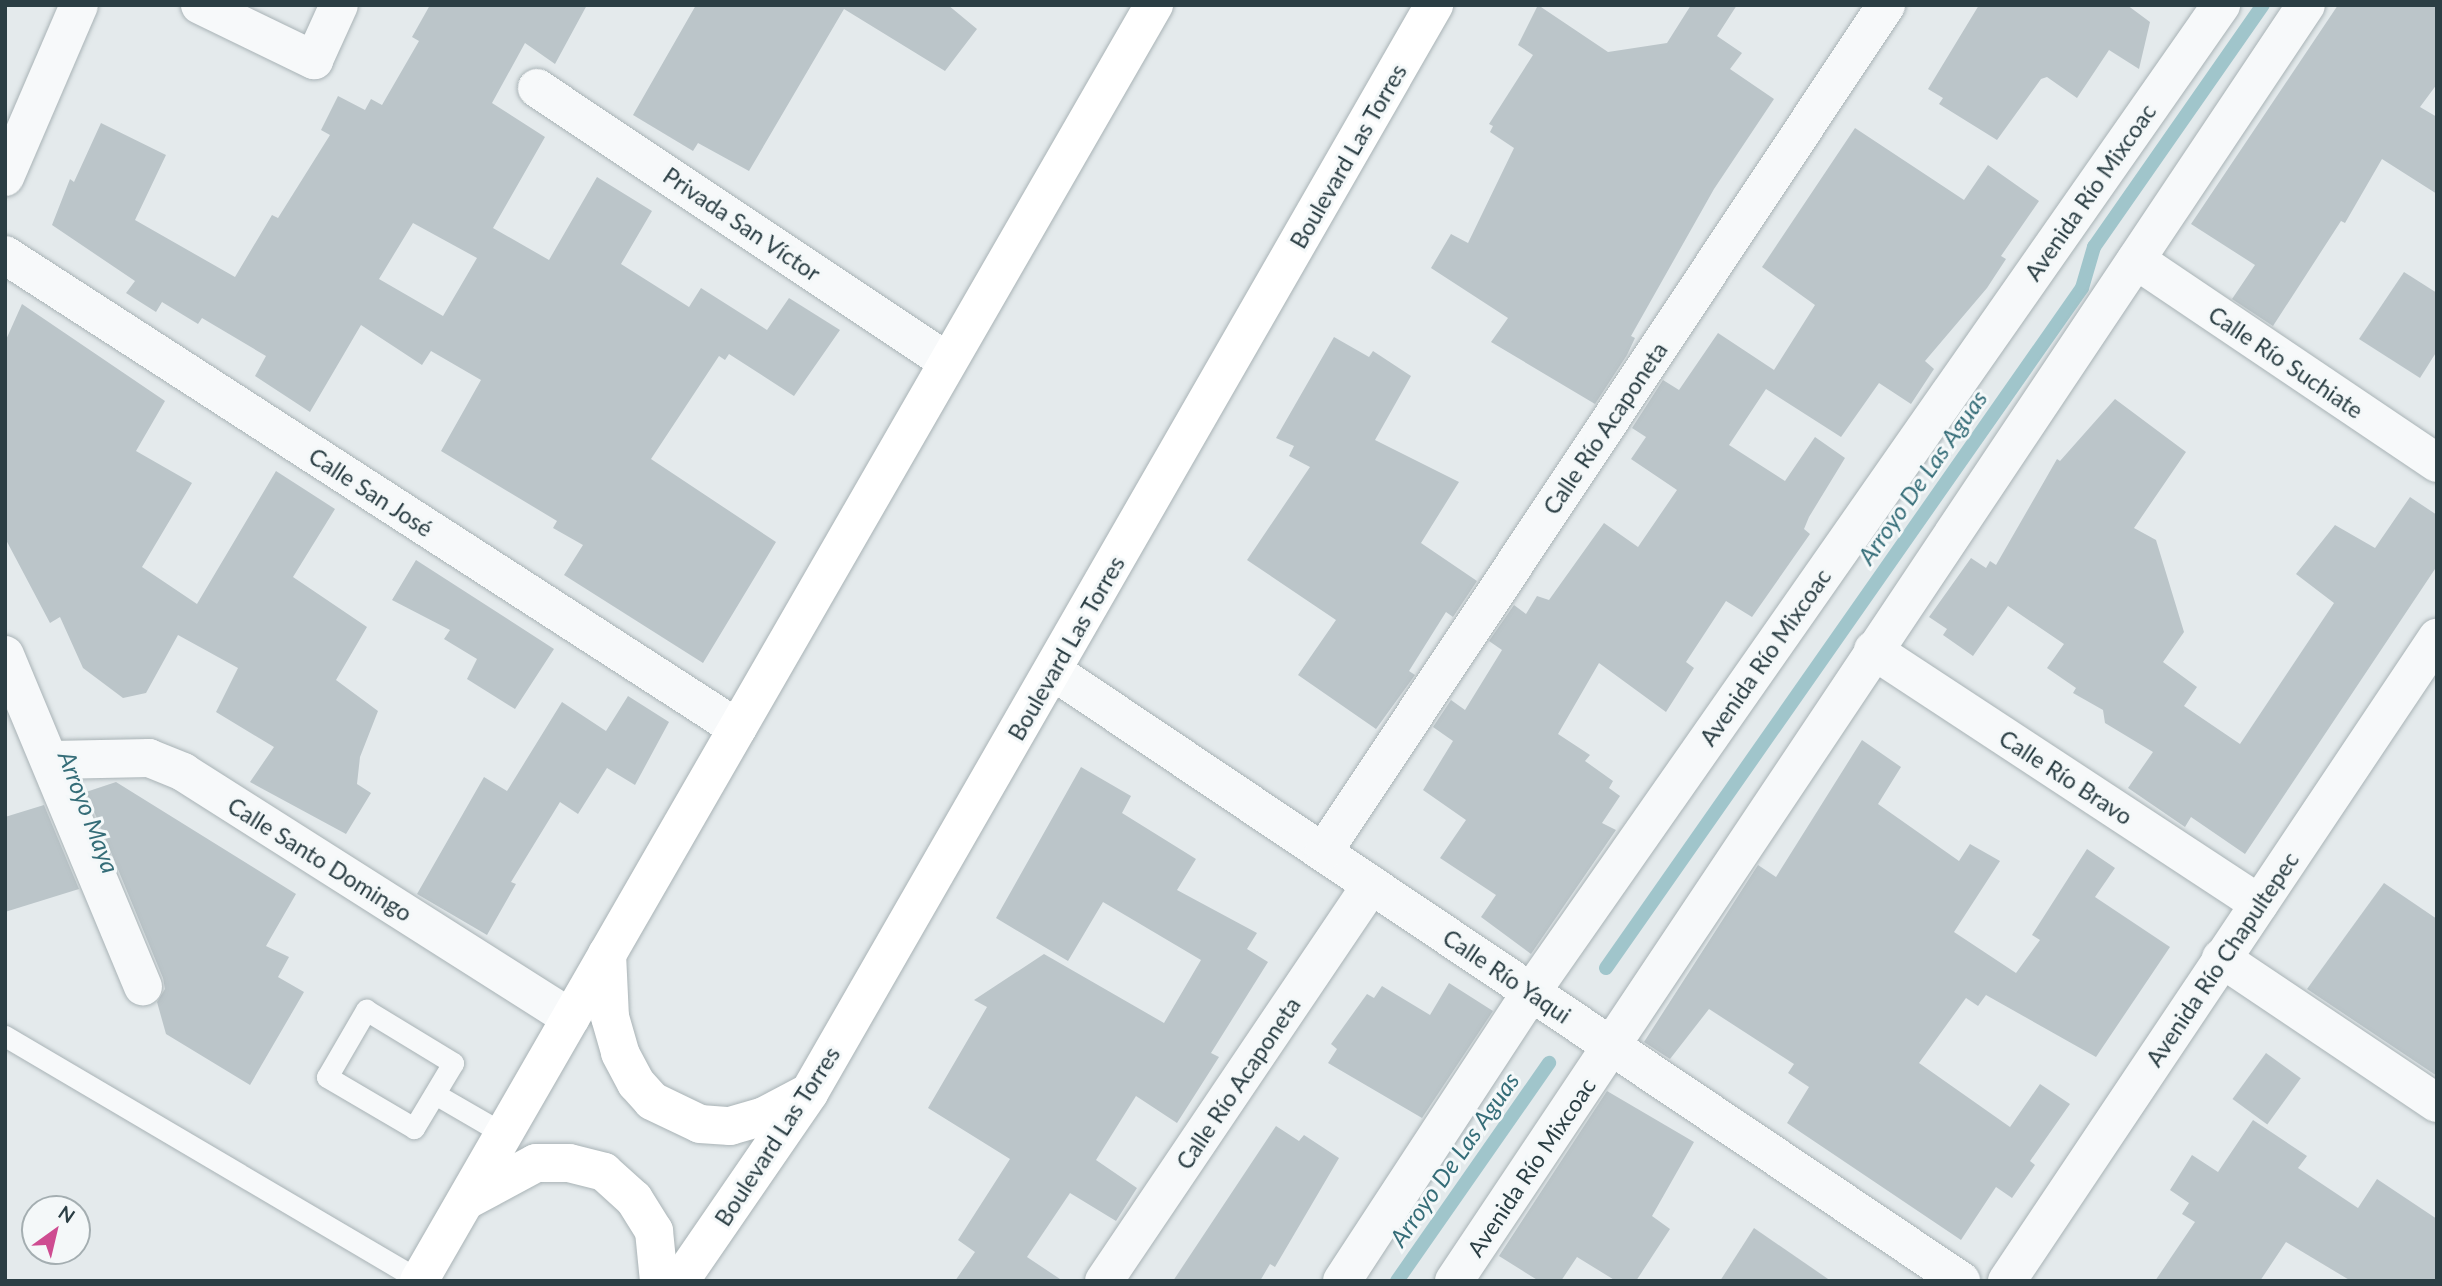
<!DOCTYPE html>
<html>
<head>
<meta charset="utf-8">
<style>
  body { margin:0 }
  #map { position:relative; width:2442px; height:1286px; overflow:hidden; background:#e4eaec; font-family:Lato,sans-serif }
  div>[style] { position:absolute }
  .stream>* { height:14px; margin:-7px; padding:0 7px; transform-origin:7px; border-radius:7px; background:#a0c5cb }
  .building>* { inset:0; background:#bbc5c9; transform-origin:0 0 }
  .roads { filter:drop-shadow(0 0 2px #a9b3b6) drop-shadow(0 0 2px #a9b3b6) }
  .service>* { height:21px; margin:-10.5px; padding:0 10.5px; transform-origin:10.5px; border-radius:10.5px; background:#f7f9fa }
  .minor>* { height:38px; margin:-19px; padding:0 19px; transform-origin:19px; border-radius:19px; background:#f7f9fa }
  .primary>* { height:38px; margin:-19px; padding:0 19px; transform-origin:19px; border-radius:19px; background:#fff }
  span { translate:-50% -50%; white-space:nowrap; text-align:center; line-height:1.15; -webkit-text-stroke:6px #f4f8f9; paint-order:stroke }
  .street-label { font-size:23px; color:#2b3e44 }
  .water-label { font-size:24px; color:#356d78; font-style:italic }
  .frame { position:absolute; inset:0; border:7px solid #2b3e44; pointer-events:none }
  .north { position:absolute; left:21px; top:1195px; width:70px; height:70px; box-sizing:border-box; background:#f4f8f9; border:2px solid #a4aeb1; border-radius:50%; rotate:34deg; font-size:19px; font-weight:700; line-height:28px; text-align:center; color:#2b3e44 }
  .north::after { content:''; display:block; margin:auto; width:24px; height:32px; background:#ce4c91; clip-path:polygon(50% 0,100% 100%,50% 72%,0 100%) }
</style>
</head>
<body>
<div id="map">
  <div class="stream">
    <div style="left:1606px;top:968px;width:830px;rotate:-55.01deg"></div>
    <div style="left:2082px;top:288px;width:43px;rotate:-73.7deg"></div>
    <div style="left:2094px;top:247px;width:295px;rotate:-55.1deg"></div>
    <div style="left:1397px;top:1281px;width:266px;rotate:-55.1deg"></div>
  </div>
  <div class="building">
    <div style="clip-path:polygon(evenodd,430px 5px,587px 5px,555px 64px,525px 43px,492px 103px,545px 137px,493px 228px,549px 260px,597px 177px,652px 211px,621px 264px,689px 307px,701px 288px,767px 330px,789px 298px,840px 330px,794px 396px,729px 354px,725px 360px,719px 356px,651px 459px,776px 542px,703px 663px,564px 575px,583px 545px,553px 528px,557px 521px,441px 451px,481px 380px,431px 351px,422px 365px,361px 325px,310px 412px,255px 376px,266px 356px,202px 318px,198px 324px,162px 302px,156px 312px,126px 293px,135px 281px,52px 225px,70px 179px,74px 182px,101px 123px,166px 155px,135px 220px,235px 277px,272px 215px,278px 218px,330px 135px,321px 130px,338px 96px,365px 110px,371px 99px,382px 105px,419px 41px,412px 37px,430px 5px,413px 223px,477px 258px,443px 316px,379px 279px,413px 223px)"></div>
    <div style="clip-path:polygon(696px 5px,948px 5px,977px 29px,945px 71px,844px 9px,749px 171px,698px 143px,693px 151px,633px 115px)"></div>
    <div style="clip-path:polygon(1538px 5px,1608px 52px,1667px 43px,1691px 5px,1737px 5px,1717px 36px,1742px 53px,1730px 69px,1774px 99px,1714px 189px,1631px 336px,1635px 338px,1627px 355px,1595px 404px,1491px 342px,1508px 318px,1431px 268px,1451px 234px,1468px 243px,1514px 148px,1490px 132px,1493px 126px,1489px 124px,1533px 55px,1518px 45px)"></div>
    <div style="clip-path:polygon(1979px 5px,2127px 5px,2150px 22px,2139px 69px,2109px 50px,2077px 98px,2047px 77px,2041px 79px,1997px 140px,1939px 104px,1943px 98px,1928px 89px)"></div>
    <div style="clip-path:polygon(2338px 5px,2437px 5px,2437px 84px,2420px 107px,2437px 117px,2437px 194px,2382px 159px,2345px 223px,2341px 221px,2273px 326px,2232px 299px,2255px 265px,2191px 224px)"></div>
    <div style="clip-path:polygon(1855px 128px,1964px 200px,1988px 165px,2039px 201px,2001px 256px,2006px 259px,1987px 288px,1925px 361px,1934px 369px,1911px 404px,1879px 383px,1841px 437px,1766px 389px,1729px 445px,1785px 481px,1815px 437px,1845px 458px,1809px 517px,1804px 529px,1810px 534px,1752px 617px,1726px 601px,1686px 662px,1694px 668px,1666px 712px,1599px 663px,1558px 734px,1590px 755px,1585px 761px,1613px 781px,1609px 788px,1620px 796px,1602px 823px,1616px 830px,1531px 954px,1481px 917px,1496px 895px,1440px 858px,1466px 820px,1423px 790px,1453px 741px,1433px 727px,1451px 700px,1465px 710px,1502px 650px,1489px 641px,1514px 605px,1526px 614px,1537px 596px,1549px 600px,1604px 523px,1638px 547px,1677px 490px,1631px 459px,1646px 437px,1632px 428px,1663px 380px,1679px 390px,1718px 333px,1774px 370px,1815px 305px,1762px 267px)"></div>
    <div style="clip-path:polygon(2404px 272px,2437px 293px,2437px 351px,2420px 378px,2359px 339px)"></div>
    <div style="clip-path:polygon(22px 304px,165px 401px,136px 451px,192px 483px,142px 567px,197px 604px,276px 471px,335px 509px,293px 577px,367px 627px,336px 680px,378px 711px,360px 757px,357px 784px,371px 793px,346px 834px,250px 782px,274px 747px,216px 712px,238px 668px,178px 635px,146px 693px,123px 698px,83px 668px,60px 617px,50px 623px,5px 538px,5px 342px)"></div>
    <div style="clip-path:polygon(1334px 337px,1369px 357px,1373px 351px,1411px 376px,1375px 440px,1459px 482px,1421px 543px,1477px 581px,1453px 617px,1446px 612px,1409px 671px,1415px 675px,1376px 729px,1298px 675px,1336px 620px,1247px 560px,1310px 467px,1289px 456px,1294px 446px,1276px 438px)"></div>
    <div style="clip-path:polygon(2115px 399px,2186px 452px,2134px 528px,2156px 540px,2184px 632px,2163px 662px,2197px 687px,2184px 706px,2240px 744px,2334px 603px,2296px 574px,2335px 525px,2375px 548px,2410px 497px,2437px 515px,2437px 566px,2245px 854px,2191px 817px,2185px 827px,2128px 788px,2153px 752px,2105px 723px,2103px 710px,2073px 693px,2076px 688px,2047px 668px,2064px 644px,2008px 606px,1973px 656px,1943px 635px,1947px 629px,1929px 617px,1971px 558px,1986px 568px,1990px 561px,1996px 565px,2057px 459px,2060px 461px)"></div>
    <div style="clip-path:polygon(416px 560px,554px 649px,515px 709px,467px 679px,477px 659px,444px 639px,450px 630px,392px 600px)"></div>
    <div style="clip-path:polygon(628px 696px,669px 722px,635px 785px,607px 768px,578px 814px,560px 802px,511px 882px,516px 884px,487px 935px,417px 894px,484px 777px,507px 791px,562px 702px,606px 731px)"></div>
    <div style="clip-path:polygon(1862px 740px,1901px 767px,1878px 804px,1959px 861px,1970px 844px,2000px 861px,1954px 932px,2016px 973px,2040px 940px,2032px 935px,2087px 849px,2115px 868px,2095px 897px,2170px 947px,2096px 1057px,1986px 995px,1978px 1006px,1966px 998px,1919px 1063px,2010px 1127px,2040px 1084px,2070px 1104px,2030px 1161px,2035px 1165px,2012px 1198px,1996px 1187px,1961px 1240px,1787px 1123px,1809px 1087px,1788px 1073px,1794px 1064px,1709px 1009px,1670px 1059px,1644px 1042px,1758px 865px,1776px 877px)"></div>
    <div style="clip-path:polygon(1081px 767px,1131px 796px,1122px 813px,1196px 859px,1177px 890px,1257px 933px,1247px 949px,1268px 962px,1211px 1053px,1219px 1057px,1177px 1123px,1136px 1096px,1096px 1160px,1137px 1188px,1116px 1221px,1070px 1193px,1027px 1257px,1063px 1281px,955px 1281px,975px 1252px,958px 1240px,1010px 1159px,928px 1108px,987px 1007px,974px 1000px,1044px 954px,1164px 1023px,1201px 960px,1103px 902px,1068px 961px,996px 918px)"></div>
    <div style="clip-path:polygon(116px 782px,296px 894px,266px 946px,289px 957px,278px 977px,304px 992px,250px 1085px,166px 1034px,157px 1002px,165px 989px,163px 978px,86px 792px)"></div>
    <div style="clip-path:polygon(44px 805px,79px 889px,5px 912px,5px 817px)"></div>
    <div style="clip-path:polygon(2384px 883px,2437px 919px,2437px 1076px,2307px 989px)"></div>
    <div style="clip-path:polygon(1449px 983px,1493px 1011px,1422px 1118px,1328px 1063px,1337px 1049px,1331px 1044px,1367px 994px,1374px 998px,1382px 986px,1430px 1015px)"></div>
    <div style="left:2266px;top:1053px;width:43px;height:57px;rotate:36deg"></div>
    <div style="clip-path:polygon(1607px 1091px,1694px 1142px,1652px 1216px,1670px 1229px,1636px 1281px,1616px 1281px,1577px 1257px,1561px 1281px,1539px 1281px,1499px 1256px)"></div>
    <div style="clip-path:polygon(2253px 1120px,2307px 1156px,2298px 1168px,2358px 1208px,2377px 1179px,2437px 1219px,2437px 1281px,2351px 1281px,2286px 1242px,2260px 1281px,2155px 1281px,2195px 1222px,2182px 1214px,2189px 1203px,2170px 1190px,2192px 1155px,2218px 1172px)"></div>
    <div style="clip-path:polygon(1276px 1126px,1299px 1141px,1304px 1135px,1339px 1158px,1275px 1267px,1270px 1264px,1260px 1281px,1173px 1281px)"></div>
    <div style="clip-path:polygon(1754px 1228px,1831px 1281px,1720px 1281px)"></div>
  </div>
  <div class="roads">
    <div class="service">
      <div style="left:366px;top:1010px;width:102px;rotate:31.3deg"></div>
      <div style="left:453px;top:1063px;width:76px;rotate:121deg"></div>
      <div style="left:414px;top:1128px;width:101px;rotate:-149.6deg"></div>
      <div style="left:327px;top:1077px;width:78px;rotate:-59.8deg"></div>
      <div style="left:5px;top:1036px;width:481px;rotate:30.5deg"></div>
      <div style="left:435px;top:1094px;width:80px;rotate:30.1deg"></div>
    </div>
    <div class="minor">
      <div style="left:200px;top:5px;width:127px;rotate:25.8deg"></div>
      <div style="left:314px;top:60px;width:60px;rotate:-65.6deg"></div>
      <div style="left:537px;top:88px;width:493px;rotate:33.7deg"></div>
      <div style="left:5px;top:177px;width:187px;rotate:-66.7deg"></div>
      <div style="left:5px;top:255px;width:872px;rotate:32.87deg"></div>
      <div style="left:2136px;top:260px;width:363px;rotate:34deg"></div>
      <div style="left:1873px;top:650px;width:462px;rotate:33.3deg"></div>
      <div style="left:5px;top:655px;width:359px;rotate:67.4deg"></div>
      <div style="left:1053px;top:671px;width:1094px;rotate:33.89deg"></div>
      <div style="left:53px;top:760px;width:96px;rotate:-1.2deg"></div>
      <div style="left:149px;top:758px;width:37px;rotate:22deg"></div>
      <div style="left:183px;top:772px;width:459px;rotate:32.4deg"></div>
      <div style="left:1324px;top:851px;width:1016px;rotate:-56.4deg"></div>
      <div style="left:2221px;top:958px;width:260px;rotate:33.9deg"></div>
      <div style="left:1104px;top:1281px;width:478px;rotate:-56deg"></div>
      <div style="left:1342px;top:1281px;width:347px;rotate:-56.8deg"></div>
      <div style="left:1532px;top:991px;width:1203px;rotate:-55.05deg"></div>
      <div style="left:1454px;top:1281px;width:1534px;rotate:-56.27deg"></div>
      <div style="left:2007px;top:1281px;width:774px;rotate:-56.23deg"></div>
    </div>
    <div class="primary">
      <div style="left:607px;top:954px;width:63px;rotate:87.3deg"></div>
      <div style="left:610px;top:1017px;width:37px;rotate:74deg"></div>
      <div style="left:620px;top:1053px;width:34px;rotate:62deg"></div>
      <div style="left:636px;top:1083px;width:24px;rotate:48deg"></div>
      <div style="left:652px;top:1101px;width:53px;rotate:25.6deg"></div>
      <div style="left:700px;top:1124px;width:30px;rotate:4deg"></div>
      <div style="left:730px;top:1126px;width:35px;rotate:-16deg"></div>
      <div style="left:764px;top:1116px;width:45px;rotate:-27.7deg"></div>
      <div style="left:469px;top:1199px;width:76px;rotate:-28.2deg"></div>
      <div style="left:536px;top:1163px;width:33px"></div>
      <div style="left:569px;top:1163px;width:36px;rotate:14deg"></div>
      <div style="left:604px;top:1172px;width:40px;rotate:42deg"></div>
      <div style="left:634px;top:1199px;width:38px;rotate:58deg"></div>
      <div style="left:654px;top:1231px;width:50px;rotate:84.3deg"></div>
      <div style="left:419px;top:1281px;width:1473px;rotate:-60.06deg"></div>
      <div style="left:680px;top:1281px;width:228px;rotate:-55.5deg"></div>
      <div style="left:809px;top:1093px;width:1255px;rotate:-60.12deg"></div>
    </div>
  </div>
  <div class="street-label">
    <span style="left:1348px;top:156px;rotate:-60deg">Boulevard Las Torres</span>
    <span style="left:2090px;top:192px;rotate:-55deg">Avenida Río Mixcoac</span>
    <span style="left:742px;top:224px;rotate:34deg">Privada San Víctor</span>
    <span style="left:2286px;top:362px;rotate:34deg">Calle Río Suchiate</span>
    <span style="left:1605px;top:428px;rotate:-56deg">Calle Río Acaponeta</span>
    <span style="left:371px;top:492px;rotate:33deg">Calle San José</span>
    <span style="left:1066px;top:648px;rotate:-60deg">Boulevard Las Torres</span>
    <span style="left:1765px;top:657px;rotate:-55deg">Avenida Río Mixcoac</span>
    <span style="left:2066px;top:777px;rotate:33deg">Calle Río Bravo</span>
    <span style="left:320px;top:859px;rotate:32deg">Calle Santo Domingo</span>
    <span style="left:2222px;top:959px;rotate:-56deg">Avenida Río Chapultepec</span>
    <span style="left:1507px;top:976px;rotate:34deg">Calle Río Yaqui</span>
    <span style="left:1238px;top:1083px;rotate:-56deg">Calle Río Acaponeta</span>
    <span style="left:777px;top:1136px;rotate:-57deg">Boulevard Las Torres</span>
    <span style="left:1531px;top:1167px;rotate:-56deg">Avenida Río Mixcoac</span>
  </div>
  <div class="water-label">
    <span style="left:1922px;top:477px;rotate:-55deg">Arroyo De Las Aguas</span>
    <span style="left:89px;top:812px;rotate:69deg">Arroyo Maya</span>
    <span style="left:1454px;top:1159px;rotate:-55deg">Arroyo De Las Aguas</span>
  </div>
  <div class="frame"></div>
  <div class="north">N</div>
</div>
</body>
</html>
